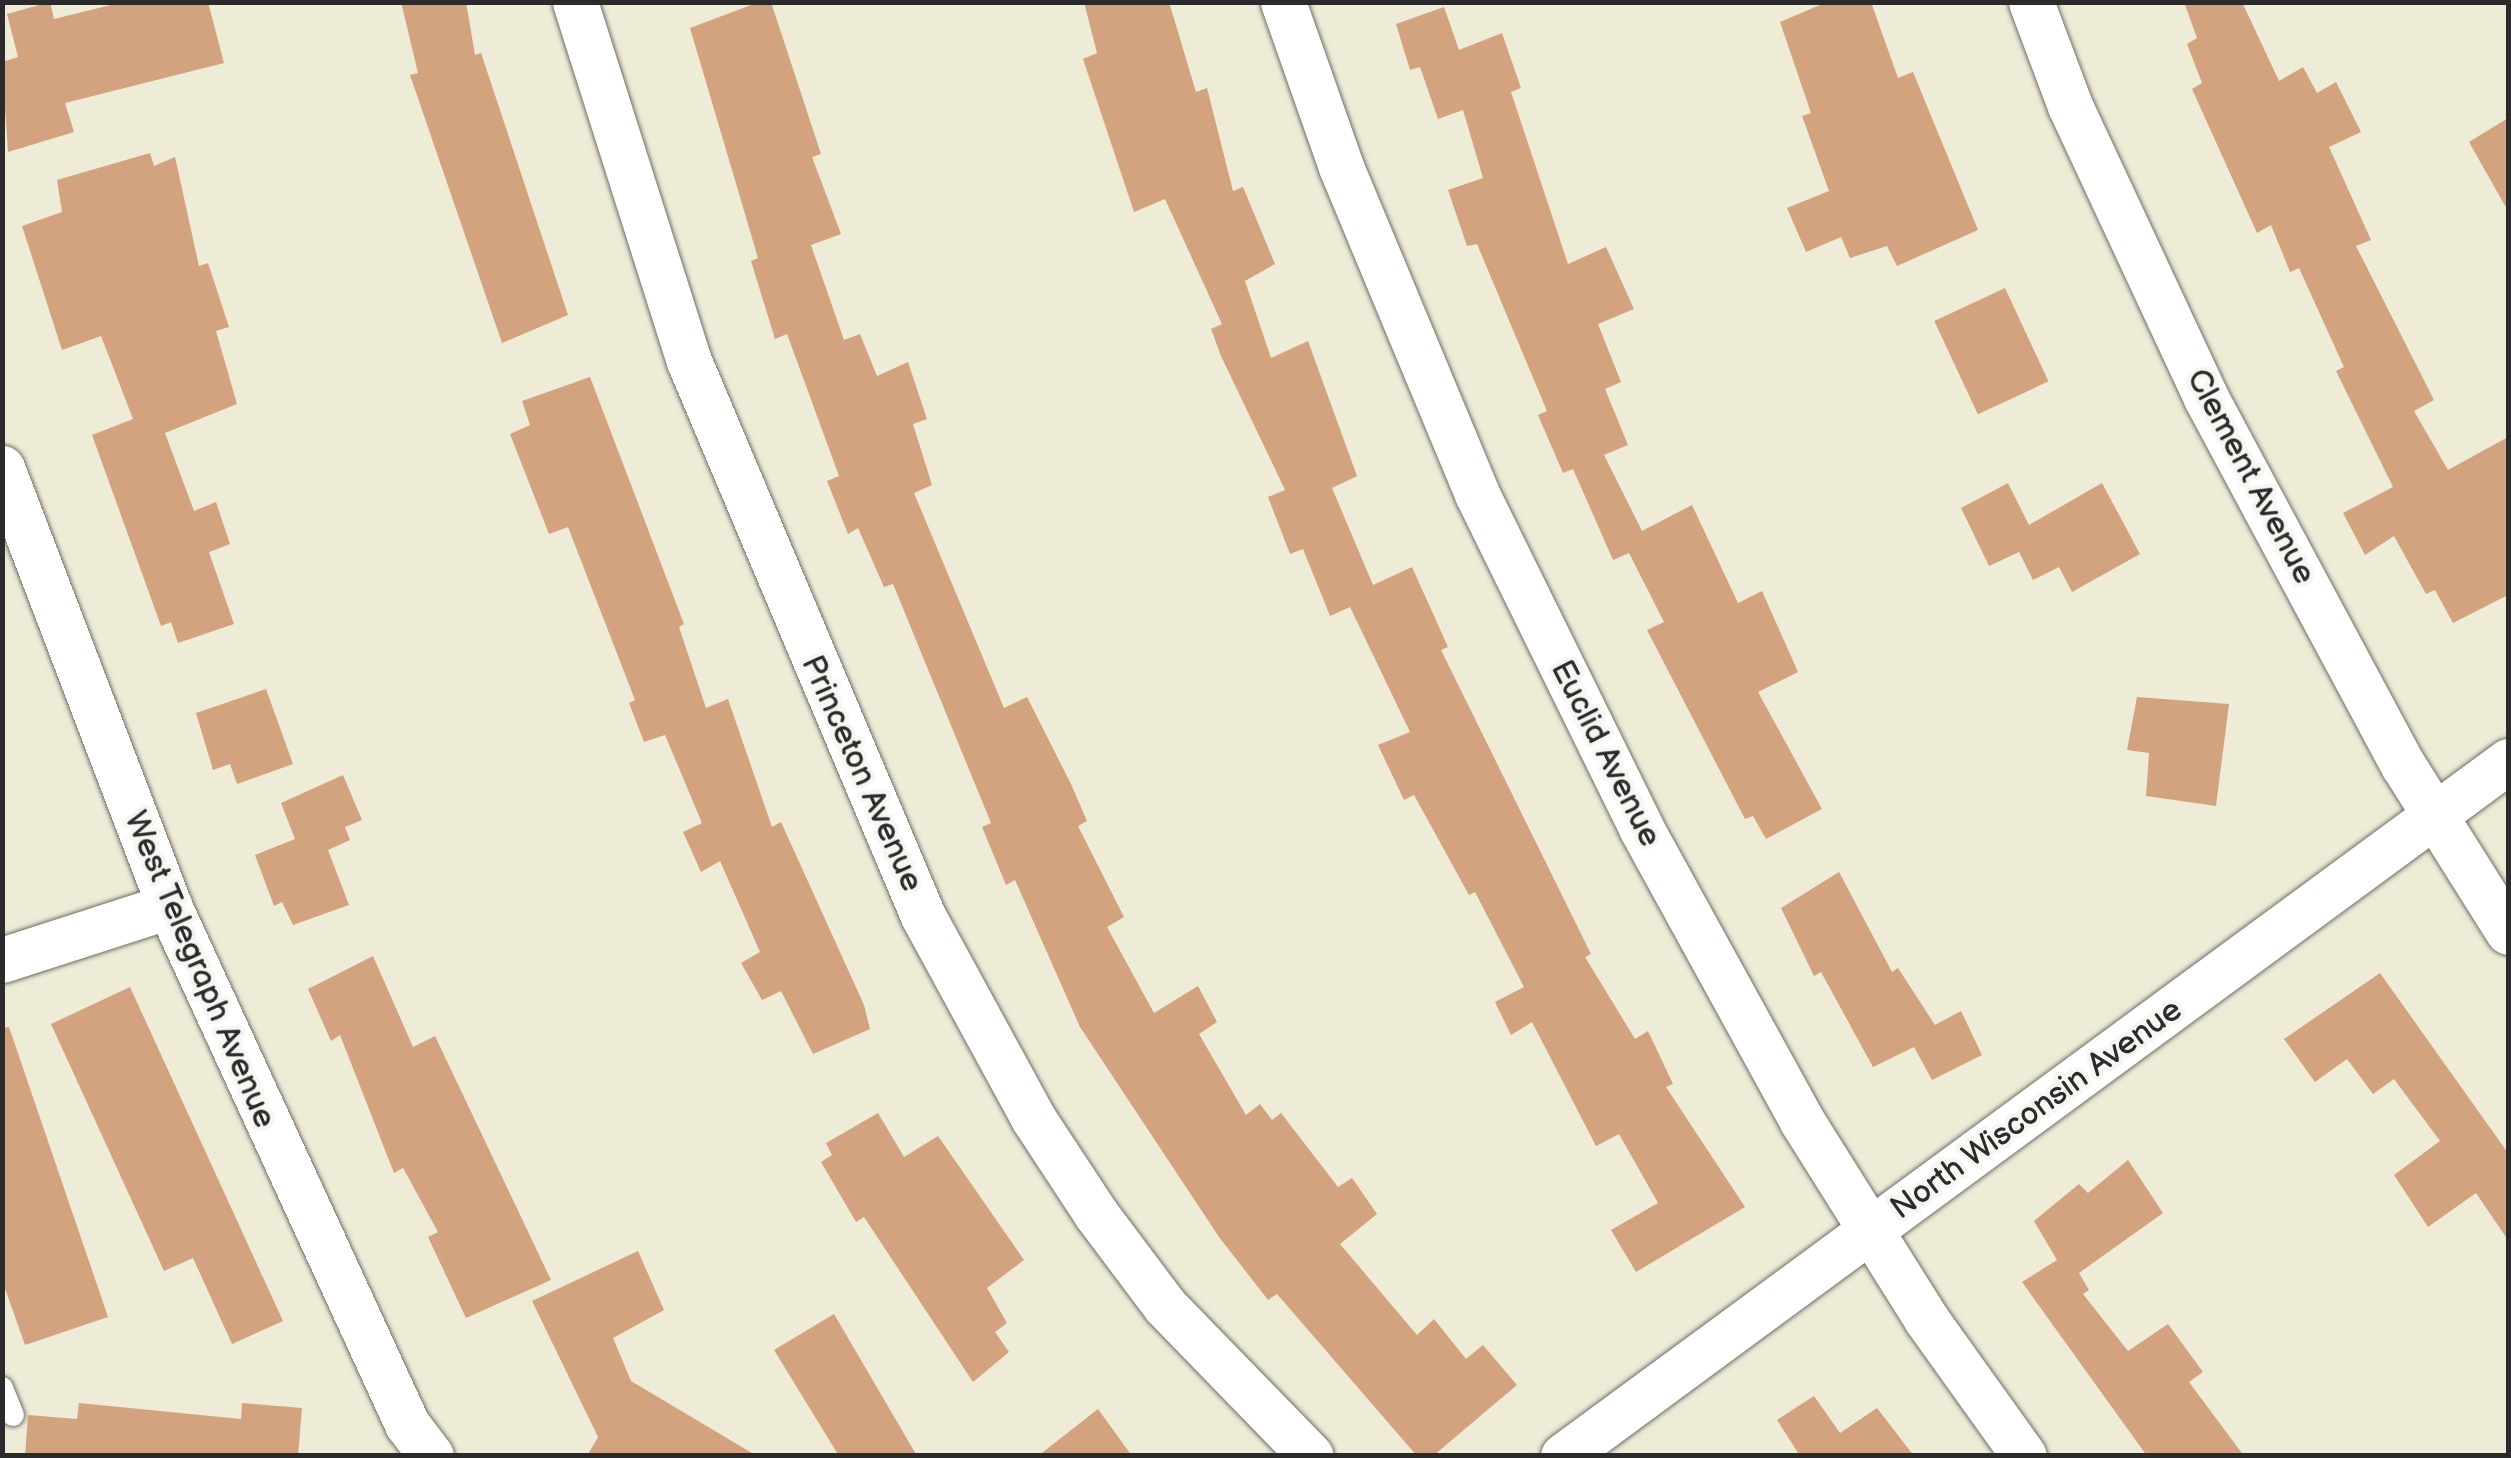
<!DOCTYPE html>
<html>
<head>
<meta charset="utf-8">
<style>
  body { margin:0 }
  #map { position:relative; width:2511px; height:1458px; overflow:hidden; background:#eeebd6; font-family:"Balsamiq Sans",sans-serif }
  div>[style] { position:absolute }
  .building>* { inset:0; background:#d3a380; transform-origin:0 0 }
  .roads { filter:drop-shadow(0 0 2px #6f6e67) drop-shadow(0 0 2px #6f6e67) }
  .lane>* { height:22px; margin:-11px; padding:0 11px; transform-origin:11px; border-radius:11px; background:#fff }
  .street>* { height:45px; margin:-22.5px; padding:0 22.5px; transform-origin:22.5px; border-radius:22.5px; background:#fff }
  span { translate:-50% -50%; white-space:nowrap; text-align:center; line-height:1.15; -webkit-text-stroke:9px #f6f6f2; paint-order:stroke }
  .street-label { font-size:32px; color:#2b2b2b }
  .frame { position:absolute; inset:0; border:5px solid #2b2b2b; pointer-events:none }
</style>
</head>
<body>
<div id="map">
  <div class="building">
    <div style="clip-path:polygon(50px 2px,54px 19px,123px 2px,208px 2px,224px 63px,65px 103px,74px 132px,8px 152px,2px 62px,18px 57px,7px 14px)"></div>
    <div style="clip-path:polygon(401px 2px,466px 2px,475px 55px,481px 53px,568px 315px,502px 343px,410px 75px,418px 73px)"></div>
    <div style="clip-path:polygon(759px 2px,771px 2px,821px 154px,812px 157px,841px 234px,811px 245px,844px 340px,860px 334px,877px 376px,908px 362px,927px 419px,913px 424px,932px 485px,914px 493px,1004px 708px,1027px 697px,1071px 784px,1087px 821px,1078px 826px,1124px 917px,1107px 927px,1154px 1013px,1198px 986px,1217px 1022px,1199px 1034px,1246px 1115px,1260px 1104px,1272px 1120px,1281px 1113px,1338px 1187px,1352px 1178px,1377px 1214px,1340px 1244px,1417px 1335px,1434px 1319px,1466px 1359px,1483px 1345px,1517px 1385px,1433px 1456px,1417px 1456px,1277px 1294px,1268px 1300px,1219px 1237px,1080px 1027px,1015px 880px,1006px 885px,982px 827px,991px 823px,893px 584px,884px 587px,858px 528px,848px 534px,827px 481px,839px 476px,787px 334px,775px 339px,751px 261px,758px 258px,690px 28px)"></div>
    <div style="clip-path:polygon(1084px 2px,1169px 2px,1196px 92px,1207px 88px,1233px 191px,1243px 187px,1275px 264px,1245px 281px,1271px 358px,1308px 341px,1357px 476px,1332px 488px,1373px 585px,1412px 567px,1448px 647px,1441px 650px,1591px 954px,1585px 957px,1635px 1039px,1648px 1031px,1673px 1084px,1666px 1087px,1745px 1207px,1636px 1272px,1611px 1230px,1658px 1203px,1619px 1134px,1596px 1146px,1532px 1022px,1511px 1035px,1495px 1002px,1524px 987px,1475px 892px,1469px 895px,1414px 795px,1404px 800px,1378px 745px,1410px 732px,1350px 607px,1330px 616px,1303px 549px,1290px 554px,1268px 497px,1285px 490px,1221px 356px,1211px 329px,1222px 324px,1165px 199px,1134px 212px,1083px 59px,1097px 53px)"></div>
    <div style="clip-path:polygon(1827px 2px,1871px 2px,1898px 78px,1913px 72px,1978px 230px,1897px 266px,1887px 246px,1850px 258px,1841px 237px,1806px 252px,1787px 208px,1829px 191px,1802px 116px,1811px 113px,1780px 22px)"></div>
    <div style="clip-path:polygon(2184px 2px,2242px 2px,2279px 81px,2303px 67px,2317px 93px,2336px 82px,2361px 132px,2329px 147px,2371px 240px,2356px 246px,2434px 400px,2414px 411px,2448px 470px,2508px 437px,2508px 595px,2453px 623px,2435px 590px,2426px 594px,2394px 536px,2365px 555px,2343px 513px,2393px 487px,2336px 371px,2344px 367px,2299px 268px,2290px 272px,2271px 225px,2257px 233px,2192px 89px,2202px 83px,2187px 44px,2197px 38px)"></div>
    <div style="clip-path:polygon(1444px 7px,1459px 50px,1502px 33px,1521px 88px,1511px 92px,1568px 264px,1606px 247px,1634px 309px,1598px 324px,1621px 382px,1605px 389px,1628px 445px,1604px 455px,1642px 531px,1692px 505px,1738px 603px,1762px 591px,1798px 672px,1758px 692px,1822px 809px,1766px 839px,1753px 816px,1745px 819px,1647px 630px,1664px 622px,1629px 553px,1613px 560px,1573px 469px,1563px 473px,1538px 415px,1547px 411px,1477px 244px,1467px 246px,1448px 190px,1483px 178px,1463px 110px,1438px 119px,1420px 67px,1410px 70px,1396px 24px)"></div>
    <div style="clip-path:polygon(2508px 118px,2508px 211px,2469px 142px)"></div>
    <div style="clip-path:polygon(150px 153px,154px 166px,175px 157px,199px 266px,208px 263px,229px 327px,216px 331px,237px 404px,165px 433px,194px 511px,216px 502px,230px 544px,209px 552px,234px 624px,178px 643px,171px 622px,161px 626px,92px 435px,133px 419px,101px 336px,62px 350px,22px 226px,62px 212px,57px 180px)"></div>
    <div style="left:2005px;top:288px;width:103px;height:78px;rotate:65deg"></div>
    <div style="clip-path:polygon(590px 377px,684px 624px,679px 627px,706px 708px,728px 699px,772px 827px,781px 822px,864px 1005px,870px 1029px,813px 1054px,781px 991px,762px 1000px,741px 963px,760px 952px,720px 861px,701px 872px,683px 832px,702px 823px,665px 735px,644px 742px,629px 703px,635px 700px,568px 527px,549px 534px,510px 434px,530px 425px,522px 401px)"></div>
    <div style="clip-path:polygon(2008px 483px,2029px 525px,2102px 483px,2140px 554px,2072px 592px,2059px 567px,2033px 580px,2019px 552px,1989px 566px,1961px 508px)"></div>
    <div style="clip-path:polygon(266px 689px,293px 764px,237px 784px,230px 764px,213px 770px,196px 713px)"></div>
    <div style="clip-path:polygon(2137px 697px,2229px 704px,2216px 806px,2146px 796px,2149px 753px,2127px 750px)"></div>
    <div style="clip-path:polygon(343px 775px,362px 820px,345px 827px,350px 840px,328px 850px,349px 905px,293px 925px,282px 902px,274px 906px,255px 855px,295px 839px,281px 803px)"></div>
    <div style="clip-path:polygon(1839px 872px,1892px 972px,1898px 968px,1935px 1025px,1961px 1011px,1982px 1055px,1932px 1080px,1914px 1047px,1873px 1067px,1821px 972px,1814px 976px,1781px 908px)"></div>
    <div style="clip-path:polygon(373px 956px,413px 1047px,435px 1036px,551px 1280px,466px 1318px,428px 1237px,438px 1232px,403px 1168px,394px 1173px,340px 1035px,331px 1041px,308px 989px)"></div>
    <div style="clip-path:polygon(2380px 973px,2508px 1153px,2508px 1240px,2476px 1193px,2428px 1227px,2394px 1175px,2440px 1141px,2394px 1079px,2373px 1094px,2347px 1059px,2315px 1082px,2284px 1039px)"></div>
    <div style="clip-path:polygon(130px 987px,283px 1321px,232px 1344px,193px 1258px,164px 1271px,51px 1024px)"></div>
    <div style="clip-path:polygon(9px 1027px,108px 1317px,25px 1345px,2px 1280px,2px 1028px)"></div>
    <div style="clip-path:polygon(878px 1113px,904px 1157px,938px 1136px,1024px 1260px,987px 1288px,1007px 1323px,995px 1332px,1009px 1352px,973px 1382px,864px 1217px,856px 1222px,821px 1162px,832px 1155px,826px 1143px)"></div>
    <div style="clip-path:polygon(2128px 1160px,2163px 1213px,2079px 1273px,2089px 1290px,2083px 1294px,2128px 1351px,2168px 1324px,2203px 1372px,2189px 1382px,2244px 1456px,2147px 1456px,2022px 1282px,2057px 1260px,2034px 1221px,2079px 1184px,2088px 1193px)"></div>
    <div style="clip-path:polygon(638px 1251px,664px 1310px,613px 1338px,631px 1381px,757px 1456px,587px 1456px,598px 1437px,532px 1301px)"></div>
    <div style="clip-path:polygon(834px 1314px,917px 1456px,839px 1456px,774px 1350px)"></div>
    <div style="clip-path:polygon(1814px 1396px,1840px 1433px,1877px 1408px,1914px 1456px,1800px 1456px,1777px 1420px)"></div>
    <div style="clip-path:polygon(79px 1403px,241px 1419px,242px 1403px,302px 1408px,298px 1456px,25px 1456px,28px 1415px,77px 1419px)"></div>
    <div style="clip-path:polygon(1098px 1409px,1132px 1456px,1038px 1456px)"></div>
  </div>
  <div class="roads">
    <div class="lane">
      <div style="left:2px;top:1388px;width:29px;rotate:68deg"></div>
    </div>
    <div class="street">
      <div style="left:575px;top:2px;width:377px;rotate:72.4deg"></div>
      <div style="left:689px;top:361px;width:602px;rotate:67.14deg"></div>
      <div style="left:923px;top:916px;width:230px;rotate:61.4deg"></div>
      <div style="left:1033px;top:1118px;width:115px;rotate:56.7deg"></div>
      <div style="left:1096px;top:1214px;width:115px;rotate:53.1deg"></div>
      <div style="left:1165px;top:1306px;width:209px;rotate:45.8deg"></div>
      <div style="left:1283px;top:2px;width:175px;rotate:70.6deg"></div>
      <div style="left:1341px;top:167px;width:354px;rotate:67.4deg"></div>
      <div style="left:1477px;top:494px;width:372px;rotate:63.8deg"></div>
      <div style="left:1641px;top:828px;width:334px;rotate:61.2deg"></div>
      <div style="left:1802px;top:1121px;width:234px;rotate:57.9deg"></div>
      <div style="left:1926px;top:1319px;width:168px;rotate:54.4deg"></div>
      <div style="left:2031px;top:2px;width:111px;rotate:69.4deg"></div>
      <div style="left:2070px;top:106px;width:322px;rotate:65deg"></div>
      <div style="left:2206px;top:398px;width:417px;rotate:61.8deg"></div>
      <div style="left:2403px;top:765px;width:197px;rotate:57.8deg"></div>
      <div style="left:2px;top:468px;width:469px;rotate:69.1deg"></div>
      <div style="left:169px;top:906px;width:570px;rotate:65.32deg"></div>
      <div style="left:407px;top:1424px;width:40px;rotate:53deg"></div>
      <div style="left:2px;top:960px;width:176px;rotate:-17.9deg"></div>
      <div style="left:1563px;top:1456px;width:1173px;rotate:-36.33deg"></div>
    </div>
  </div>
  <div class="street-label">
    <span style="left:2250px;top:477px;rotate:62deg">Clement Avenue</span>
    <span style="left:1605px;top:754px;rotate:63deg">Euclid Avenue</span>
    <span style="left:861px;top:774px;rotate:66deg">Princeton Avenue</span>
    <span style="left:199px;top:970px;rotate:67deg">West Telegraph Avenue</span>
    <span style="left:2037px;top:1110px;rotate:-36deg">North Wisconsin Avenue</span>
  </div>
  <div class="frame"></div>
</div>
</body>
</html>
